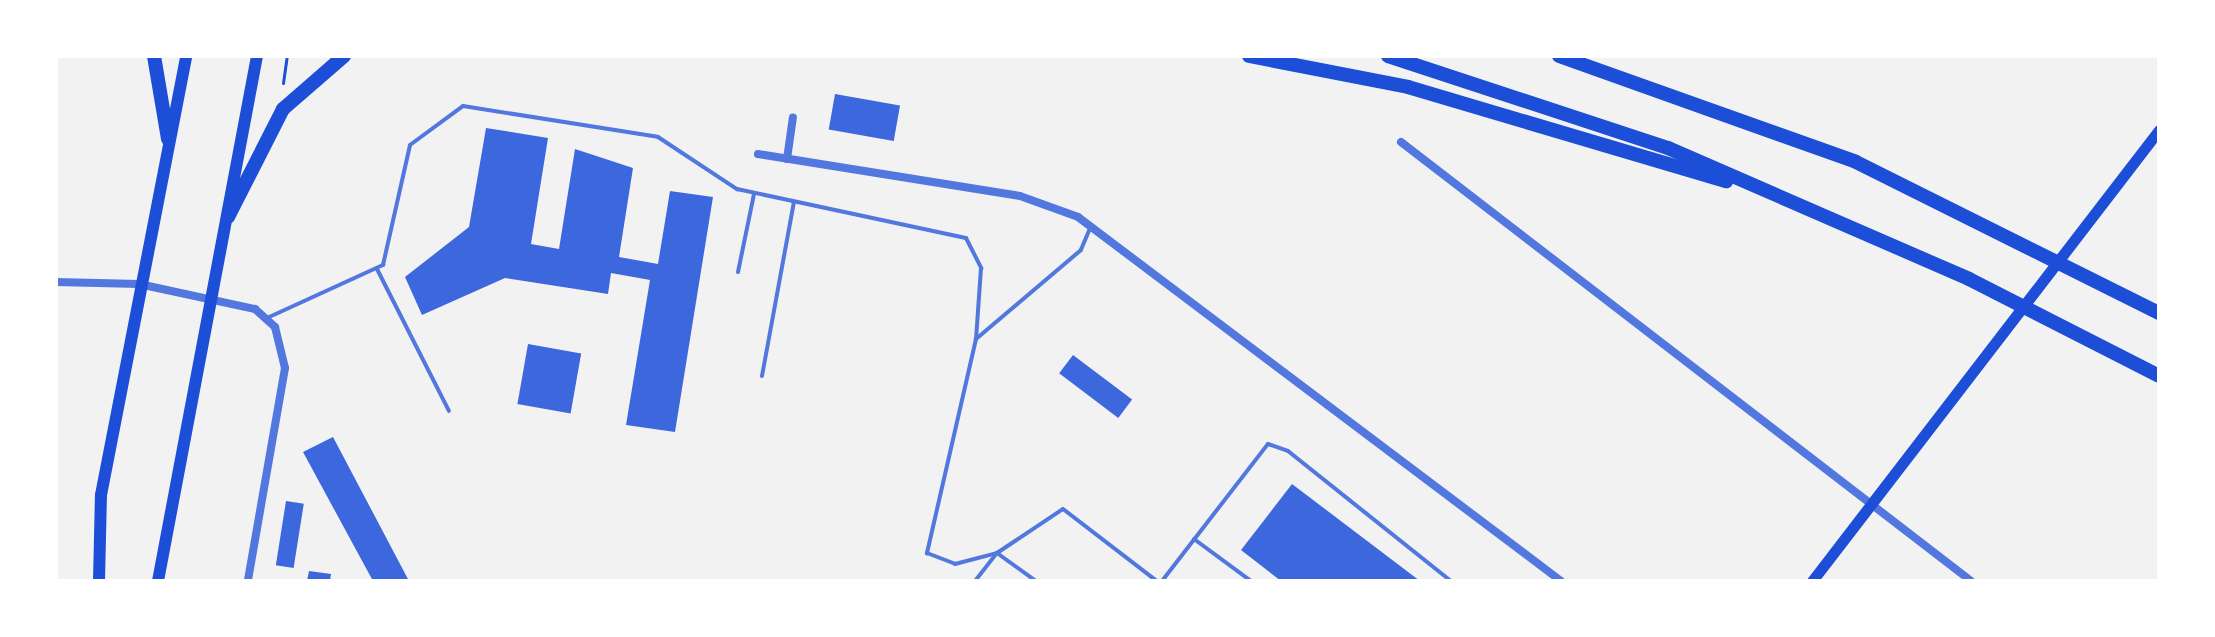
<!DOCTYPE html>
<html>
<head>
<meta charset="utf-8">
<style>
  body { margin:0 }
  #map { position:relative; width:2215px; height:637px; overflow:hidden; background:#f2f2f2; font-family:"Titillium Web",sans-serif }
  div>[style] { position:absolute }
  .building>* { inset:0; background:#3d67dc; transform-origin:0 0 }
  .path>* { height:3px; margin:-1.5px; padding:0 1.5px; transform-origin:1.5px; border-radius:1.5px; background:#1d4ed8 }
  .service>* { height:4px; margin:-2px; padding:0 2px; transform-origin:2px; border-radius:2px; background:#5277de }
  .minor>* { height:8px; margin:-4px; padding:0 4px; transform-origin:4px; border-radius:4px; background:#5277de }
  .secondary>* { height:11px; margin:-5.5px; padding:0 5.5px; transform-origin:5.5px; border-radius:5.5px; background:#1d4ed8 }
  .primary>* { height:12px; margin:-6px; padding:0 6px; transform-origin:6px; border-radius:6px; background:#1d4ed8 }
  .motorway>* { height:14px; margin:-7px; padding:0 7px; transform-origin:7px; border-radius:7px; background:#1d4ed8 }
  span { translate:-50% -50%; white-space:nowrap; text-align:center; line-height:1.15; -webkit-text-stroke:7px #fff; paint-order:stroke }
  .frame { position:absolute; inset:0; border:58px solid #fff; pointer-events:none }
</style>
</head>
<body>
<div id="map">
  <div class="building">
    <div style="left:835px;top:94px;width:66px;height:36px;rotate:10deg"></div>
    <div style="clip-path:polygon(486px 128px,548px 138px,531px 244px,559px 249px,575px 149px,633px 168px,619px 257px,658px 264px,670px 191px,713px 197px,675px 432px,626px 425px,650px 280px,611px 273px,608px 294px,505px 278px,422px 315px,405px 277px,469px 227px)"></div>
    <div style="left:528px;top:344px;width:54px;height:61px;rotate:10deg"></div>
    <div style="left:1073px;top:355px;width:74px;height:23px;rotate:37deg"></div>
    <div style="clip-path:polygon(333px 437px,409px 581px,373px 581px,303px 452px)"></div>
    <div style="clip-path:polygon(1292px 484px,1420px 581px,1281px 581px,1241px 550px)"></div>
    <div style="left:286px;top:501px;width:18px;height:65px;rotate:9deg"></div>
    <div style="clip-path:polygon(309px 571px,331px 574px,330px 581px,307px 581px)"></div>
  </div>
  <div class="path">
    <div style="left:283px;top:83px;width:27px;rotate:-82deg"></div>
  </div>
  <div class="service">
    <div style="left:1091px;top:226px;width:26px;rotate:113deg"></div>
    <div style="left:1081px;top:250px;width:138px;rotate:139.7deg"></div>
    <div style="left:976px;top:339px;width:220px;rotate:102.9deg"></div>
    <div style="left:927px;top:553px;width:30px;rotate:21deg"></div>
    <div style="left:955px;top:564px;width:43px;rotate:-14.7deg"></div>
    <div style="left:997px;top:553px;width:79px;rotate:-33.7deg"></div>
    <div style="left:1063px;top:509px;width:118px;rotate:37.5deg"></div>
    <div style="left:377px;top:269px;width:159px;rotate:63.1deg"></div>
    <div style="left:738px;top:272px;width:80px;rotate:-78.4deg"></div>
    <div style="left:267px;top:318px;width:128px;rotate:-24.6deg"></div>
    <div style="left:383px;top:265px;width:123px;rotate:-77.3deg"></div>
    <div style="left:410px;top:145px;width:66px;rotate:-36.3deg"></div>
    <div style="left:463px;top:106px;width:197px;rotate:9deg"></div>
    <div style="left:658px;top:137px;width:95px;rotate:33.4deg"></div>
    <div style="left:737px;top:189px;width:234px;rotate:12.1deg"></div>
    <div style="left:966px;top:238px;width:34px;rotate:63deg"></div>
    <div style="left:981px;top:268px;width:71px;rotate:94deg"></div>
    <div style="left:762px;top:376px;width:177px;rotate:-79.6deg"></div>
    <div style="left:1194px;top:539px;width:71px;rotate:36.4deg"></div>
    <div style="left:975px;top:581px;width:36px;rotate:-52deg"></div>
    <div style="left:997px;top:553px;width:48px;rotate:35.7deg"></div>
    <div style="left:1162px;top:581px;width:173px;rotate:-52.3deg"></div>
    <div style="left:1268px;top:444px;width:21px;rotate:19deg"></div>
    <div style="left:1288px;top:451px;width:208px;rotate:38.6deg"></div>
  </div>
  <div class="minor">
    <div style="left:1401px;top:142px;width:719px;rotate:37.6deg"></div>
    <div style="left:758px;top:154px;width:265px;rotate:9.1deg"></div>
    <div style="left:1020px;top:196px;width:62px;rotate:19.9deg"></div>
    <div style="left:1078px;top:217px;width:605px;rotate:37deg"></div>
    <div style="left:787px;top:159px;width:42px;rotate:-81.9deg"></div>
    <div style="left:56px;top:282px;width:83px;rotate:1.4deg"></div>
    <div style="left:139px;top:284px;width:119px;rotate:12.2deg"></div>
    <div style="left:255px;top:309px;width:27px;rotate:42deg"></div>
    <div style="left:275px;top:327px;width:42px;rotate:76.3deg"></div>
    <div style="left:285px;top:368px;width:216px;rotate:99.9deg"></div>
  </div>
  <div class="secondary">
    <div style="left:1812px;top:581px;width:569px;rotate:-52.43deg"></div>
  </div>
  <div class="primary">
    <div style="left:99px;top:581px;width:86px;rotate:-88.7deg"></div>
    <div style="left:101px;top:495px;width:447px;rotate:-79deg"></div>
    <div style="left:158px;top:581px;width:534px;rotate:-79.32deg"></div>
  </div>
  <div class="motorway">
    <div style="left:154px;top:56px;width:84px;rotate:80.4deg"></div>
    <div style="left:1249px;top:56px;width:162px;rotate:11deg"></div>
    <div style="left:1408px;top:87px;width:332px;rotate:16.5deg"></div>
    <div style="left:1388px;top:56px;width:295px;rotate:18.2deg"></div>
    <div style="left:1668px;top:148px;width:328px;rotate:23.5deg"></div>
    <div style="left:1969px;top:279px;width:213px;rotate:27deg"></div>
    <div style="left:1559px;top:56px;width:315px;rotate:19.6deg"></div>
    <div style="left:1856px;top:162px;width:339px;rotate:26.5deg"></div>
    <div style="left:228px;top:217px;width:121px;rotate:-63deg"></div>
    <div style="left:283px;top:109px;width:81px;rotate:-41deg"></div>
  </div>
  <div class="frame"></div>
</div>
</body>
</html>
